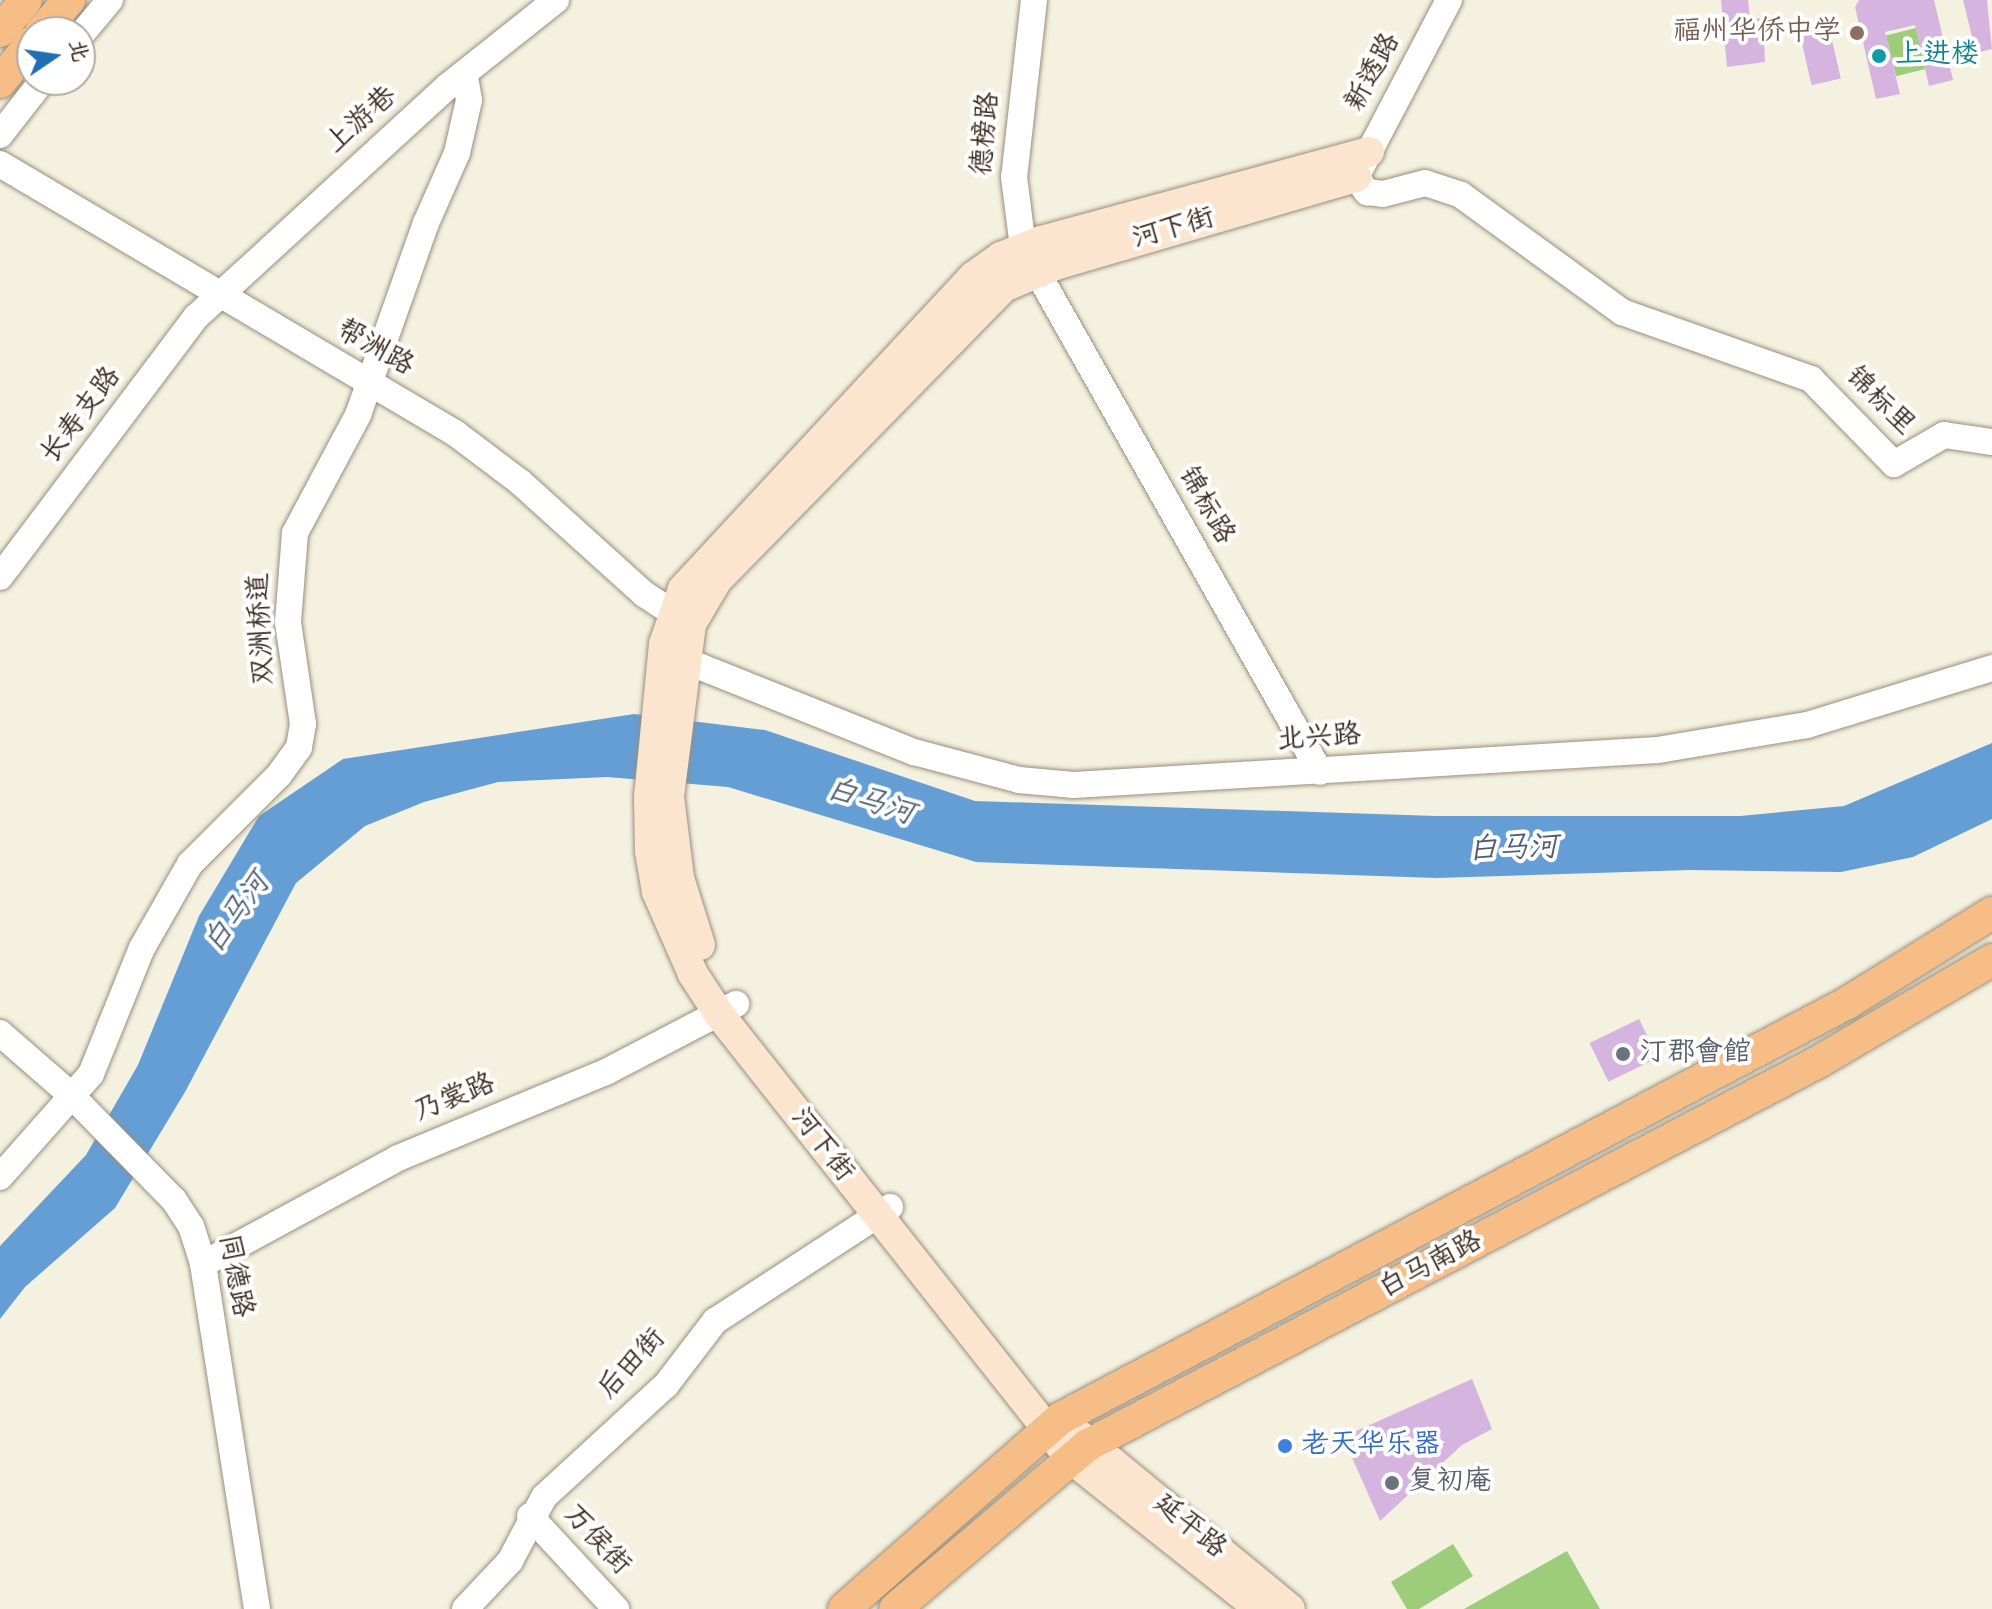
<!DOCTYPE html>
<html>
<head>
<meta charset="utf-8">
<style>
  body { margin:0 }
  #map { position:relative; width:1992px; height:1609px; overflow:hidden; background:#f5f1e0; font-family:"Indie Flower","LXGW WenKai TC",sans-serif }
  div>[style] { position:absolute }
  .green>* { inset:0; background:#9dcc7b; transform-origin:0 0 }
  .water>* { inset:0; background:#649ed4 }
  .building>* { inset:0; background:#d5b5df; transform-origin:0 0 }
  .roads { filter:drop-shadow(0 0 2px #988e7f) drop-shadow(0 0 2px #988e7f) }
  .tertiary>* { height:26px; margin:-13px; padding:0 13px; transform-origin:13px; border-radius:13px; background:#fff }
  .secondary>* { height:30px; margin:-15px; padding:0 15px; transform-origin:15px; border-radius:15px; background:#fbe5cf }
  .primary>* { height:32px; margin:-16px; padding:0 16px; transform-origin:16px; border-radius:16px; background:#f6be86 }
  .dots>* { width:22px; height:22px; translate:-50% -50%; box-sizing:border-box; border:4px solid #fff; border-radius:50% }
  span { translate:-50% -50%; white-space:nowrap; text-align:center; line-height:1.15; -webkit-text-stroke:8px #fff; paint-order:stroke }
  .education-label { font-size:28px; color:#785e54 }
  .right { translate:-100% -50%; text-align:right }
  .culture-label { font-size:28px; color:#0d838f }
  .left { translate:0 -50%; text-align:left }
  .street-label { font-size:28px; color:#3b2a1e }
  .worship-label { font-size:28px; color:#5b616d }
  .shop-label { font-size:28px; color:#366cbe }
  .water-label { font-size:30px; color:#4d5e70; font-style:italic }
  .north { position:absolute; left:16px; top:16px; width:80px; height:80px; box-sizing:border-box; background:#fff; border:2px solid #b1aaa5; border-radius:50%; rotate:77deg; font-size:22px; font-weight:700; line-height:32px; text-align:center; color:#3b2a1e }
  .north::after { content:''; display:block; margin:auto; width:28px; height:36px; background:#1f6fb2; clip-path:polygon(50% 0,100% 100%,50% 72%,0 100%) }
</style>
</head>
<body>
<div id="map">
  <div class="green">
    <div style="left:1916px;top:28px;width:42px;height:31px;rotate:76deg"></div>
    <div style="clip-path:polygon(1453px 1544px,1473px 1576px,1419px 1609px,1407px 1609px,1391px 1582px)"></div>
    <div style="clip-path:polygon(1567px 1551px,1600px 1609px,1464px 1609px)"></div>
  </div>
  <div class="water">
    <div style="clip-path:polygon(634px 714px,765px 730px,975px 801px,1436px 816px,1740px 816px,1844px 806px,1992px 743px,1992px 819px,1913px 857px,1841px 872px,1690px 870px,1436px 878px,976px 862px,728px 787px,607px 777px,498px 782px,424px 802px,365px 826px,296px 883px,185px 1092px,115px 1208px,25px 1287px,0 1319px,0 1246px,86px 1155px,138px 1065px,199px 916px,259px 816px,343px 759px)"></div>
  </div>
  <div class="building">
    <div style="clip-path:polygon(1721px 0,1748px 0,1750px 19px,1763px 18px,1765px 62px,1727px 67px)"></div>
    <div style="clip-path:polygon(1859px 0,1934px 0,1953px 80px,1929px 86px,1915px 25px,1885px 32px,1900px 94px,1876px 99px,1855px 7px)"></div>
    <div style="clip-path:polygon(1963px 0,1987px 0,1992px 49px,1976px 53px)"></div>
    <div style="left:1828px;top:23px;width:57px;height:30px;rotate:77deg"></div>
    <div style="left:1639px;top:1019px;width:43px;height:55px;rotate:64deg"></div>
    <div style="clip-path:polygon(1472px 1379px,1492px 1429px,1462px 1445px,1380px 1521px,1343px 1437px)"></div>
  </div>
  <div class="roads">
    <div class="tertiary">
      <div style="left:1034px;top:0;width:178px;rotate:96.4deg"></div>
      <div style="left:1014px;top:177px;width:71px;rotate:82.7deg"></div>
      <div style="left:1023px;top:247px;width:603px;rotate:60.5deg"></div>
      <div style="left:1449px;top:0;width:200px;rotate:117.7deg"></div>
      <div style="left:1356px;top:177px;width:19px;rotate:54deg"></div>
      <div style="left:1367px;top:192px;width:16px;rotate:7deg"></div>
      <div style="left:1383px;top:194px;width:43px;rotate:-14.7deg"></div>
      <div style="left:1425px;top:183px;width:38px;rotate:18deg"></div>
      <div style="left:1461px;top:195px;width:199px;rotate:36deg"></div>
      <div style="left:1622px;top:312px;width:201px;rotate:19.5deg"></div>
      <div style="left:1811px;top:379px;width:119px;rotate:45.7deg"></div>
      <div style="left:1894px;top:464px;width:58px;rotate:-30.1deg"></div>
      <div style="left:1944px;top:435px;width:49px;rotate:8.3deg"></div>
      <div style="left:80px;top:36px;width:47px;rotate:-50.2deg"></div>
      <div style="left:0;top:135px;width:70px;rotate:-52deg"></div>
      <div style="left:0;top:164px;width:529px;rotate:30.59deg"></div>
      <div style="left:455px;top:433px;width:81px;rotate:37deg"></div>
      <div style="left:520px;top:482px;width:167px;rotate:42.1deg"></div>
      <div style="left:644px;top:594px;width:55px;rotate:33.1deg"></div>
      <div style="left:0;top:577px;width:326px;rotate:-53deg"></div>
      <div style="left:196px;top:317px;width:342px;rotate:-42.5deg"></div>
      <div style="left:448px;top:86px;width:138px;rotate:-38.5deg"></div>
      <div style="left:671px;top:655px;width:262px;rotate:21.8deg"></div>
      <div style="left:914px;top:752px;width:109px;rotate:14.9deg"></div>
      <div style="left:1019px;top:780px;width:55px;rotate:5.2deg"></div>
      <div style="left:1074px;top:785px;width:585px;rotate:-3.43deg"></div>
      <div style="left:1658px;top:750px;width:151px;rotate:-9.5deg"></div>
      <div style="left:1807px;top:725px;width:194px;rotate:-17.1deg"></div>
      <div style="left:0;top:1033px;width:94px;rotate:41.1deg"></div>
      <div style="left:71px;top:1095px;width:147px;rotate:45.6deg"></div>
      <div style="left:174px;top:1200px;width:31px;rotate:57deg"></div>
      <div style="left:191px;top:1226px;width:40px;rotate:72deg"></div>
      <div style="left:203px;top:1264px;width:349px;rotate:81.1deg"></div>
      <div style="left:0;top:1177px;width:137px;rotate:-48.5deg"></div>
      <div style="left:91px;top:1074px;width:136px;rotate:-68deg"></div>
      <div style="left:142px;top:948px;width:97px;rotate:-60.3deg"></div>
      <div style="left:190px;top:864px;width:126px;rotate:-45deg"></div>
      <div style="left:279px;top:775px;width:34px;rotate:-54deg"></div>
      <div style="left:299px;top:747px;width:23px;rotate:-80deg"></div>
      <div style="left:303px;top:724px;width:103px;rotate:-98.4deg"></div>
      <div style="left:288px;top:622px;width:89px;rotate:-85.5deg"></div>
      <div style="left:295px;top:533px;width:134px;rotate:-61.9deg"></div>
      <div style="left:358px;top:415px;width:204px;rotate:-70.5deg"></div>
      <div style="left:426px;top:223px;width:77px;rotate:-66.1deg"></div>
      <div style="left:457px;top:153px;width:54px;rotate:-77.2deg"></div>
      <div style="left:469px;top:100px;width:27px;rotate:-100deg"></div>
      <div style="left:203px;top:1264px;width:222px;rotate:-28.5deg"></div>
      <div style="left:398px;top:1158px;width:225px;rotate:-22.5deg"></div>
      <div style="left:606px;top:1072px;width:147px;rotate:-27.6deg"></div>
      <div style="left:530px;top:1516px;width:127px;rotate:47.2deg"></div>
      <div style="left:465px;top:1609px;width:66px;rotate:-46.8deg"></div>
      <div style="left:510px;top:1561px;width:72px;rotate:-62deg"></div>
      <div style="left:544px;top:1497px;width:166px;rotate:-42.6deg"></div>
      <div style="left:666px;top:1385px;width:81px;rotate:-52.6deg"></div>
      <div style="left:715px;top:1321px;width:209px;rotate:-33.1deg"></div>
    </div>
    <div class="secondary">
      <div style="left:700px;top:945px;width:70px;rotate:-107.4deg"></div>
      <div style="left:679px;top:878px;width:83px;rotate:-97deg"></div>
      <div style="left:669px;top:796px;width:173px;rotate:-82.7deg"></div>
      <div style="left:691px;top:624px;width:51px;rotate:-59.4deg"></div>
      <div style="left:717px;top:580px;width:410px;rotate:-45.6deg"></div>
      <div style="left:1004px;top:287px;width:56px;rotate:-23.3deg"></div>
      <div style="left:1055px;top:265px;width:314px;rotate:-16.3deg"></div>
      <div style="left:1073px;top:1430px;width:281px;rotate:39.5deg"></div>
      <div style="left:1260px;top:1609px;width:243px;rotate:-141.5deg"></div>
      <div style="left:1070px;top:1458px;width:566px;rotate:-128.33deg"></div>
      <div style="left:719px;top:1014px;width:48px;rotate:-123deg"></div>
      <div style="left:693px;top:974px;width:90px;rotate:-113.7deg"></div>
      <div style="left:657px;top:892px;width:42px;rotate:-99.7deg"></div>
      <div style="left:650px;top:851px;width:54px;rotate:-91.1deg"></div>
      <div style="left:649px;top:797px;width:154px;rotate:-84.4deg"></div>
      <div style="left:664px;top:644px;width:58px;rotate:-70.9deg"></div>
      <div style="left:683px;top:589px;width:426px;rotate:-47.1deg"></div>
      <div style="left:973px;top:277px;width:34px;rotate:-36deg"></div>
      <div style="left:1001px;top:257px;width:43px;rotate:-21.8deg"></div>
      <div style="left:1041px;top:241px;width:340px;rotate:-15.2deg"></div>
    </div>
    <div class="primary">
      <div style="left:0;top:31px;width:40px;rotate:-50deg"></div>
      <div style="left:41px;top:32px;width:43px;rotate:-48.8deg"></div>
      <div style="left:0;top:82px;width:51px;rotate:-51.3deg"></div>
      <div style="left:844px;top:1609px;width:289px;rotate:-41.4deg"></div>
      <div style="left:1061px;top:1418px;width:889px;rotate:-27.83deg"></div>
      <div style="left:1847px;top:1003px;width:171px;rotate:-31.8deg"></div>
      <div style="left:895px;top:1609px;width:253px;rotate:-40.4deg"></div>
      <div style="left:1088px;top:1445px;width:824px;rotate:-27.68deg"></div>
      <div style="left:1818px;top:1062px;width:202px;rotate:-30.4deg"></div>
    </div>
  </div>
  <div class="dots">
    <div style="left:1857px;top:33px;background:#8d6e63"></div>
    <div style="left:1879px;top:56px;background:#0f9aa8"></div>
    <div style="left:1623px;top:1054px;background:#6b7280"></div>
    <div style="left:1285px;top:1446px;background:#3f7fe0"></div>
    <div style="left:1392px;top:1483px;background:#6b7280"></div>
  </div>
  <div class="education-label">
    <span class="right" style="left:1841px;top:33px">福州华侨中学</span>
  </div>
  <div class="culture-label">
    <span class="left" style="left:1895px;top:56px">上进楼</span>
  </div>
  <div class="street-label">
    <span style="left:1374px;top:73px;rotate:-62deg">新透路</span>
    <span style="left:362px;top:121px;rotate:-42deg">上游巷</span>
    <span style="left:987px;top:134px;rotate:-85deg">德榜路</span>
    <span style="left:1174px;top:230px;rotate:-16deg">河下街</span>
    <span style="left:374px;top:349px;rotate:29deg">帮洲路</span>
    <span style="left:1879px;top:402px;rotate:45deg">锦标里</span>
    <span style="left:82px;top:416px;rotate:-53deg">长寿支路</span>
    <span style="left:1205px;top:506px;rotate:60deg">锦标路</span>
    <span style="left:263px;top:629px;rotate:-93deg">双洲桥道</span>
    <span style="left:1319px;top:739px;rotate:-4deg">北兴路</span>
    <span style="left:455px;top:1099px;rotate:-22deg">乃裳路</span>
    <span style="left:821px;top:1146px;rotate:52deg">河下街</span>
    <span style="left:1431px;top:1266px;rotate:-28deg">白马南路</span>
    <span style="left:234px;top:1276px;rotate:79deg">同德路</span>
    <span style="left:633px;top:1365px;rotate:-47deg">后田街</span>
    <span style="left:1189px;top:1527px;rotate:39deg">延平路</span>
    <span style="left:596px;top:1541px;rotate:47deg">万侯街</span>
  </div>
  <div class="worship-label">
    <span class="left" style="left:1639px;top:1054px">汀郡會館</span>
    <span class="left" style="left:1408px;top:1483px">复初庵</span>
  </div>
  <div class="shop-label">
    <span class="left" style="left:1301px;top:1446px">老天华乐器</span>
  </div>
  <div class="water-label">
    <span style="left:870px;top:803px;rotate:18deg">白马河</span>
    <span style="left:1513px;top:850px;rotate:-2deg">白马河</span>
    <span style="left:238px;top:914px;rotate:-54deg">白马河</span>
  </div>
  <div class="north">北</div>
</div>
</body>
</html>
